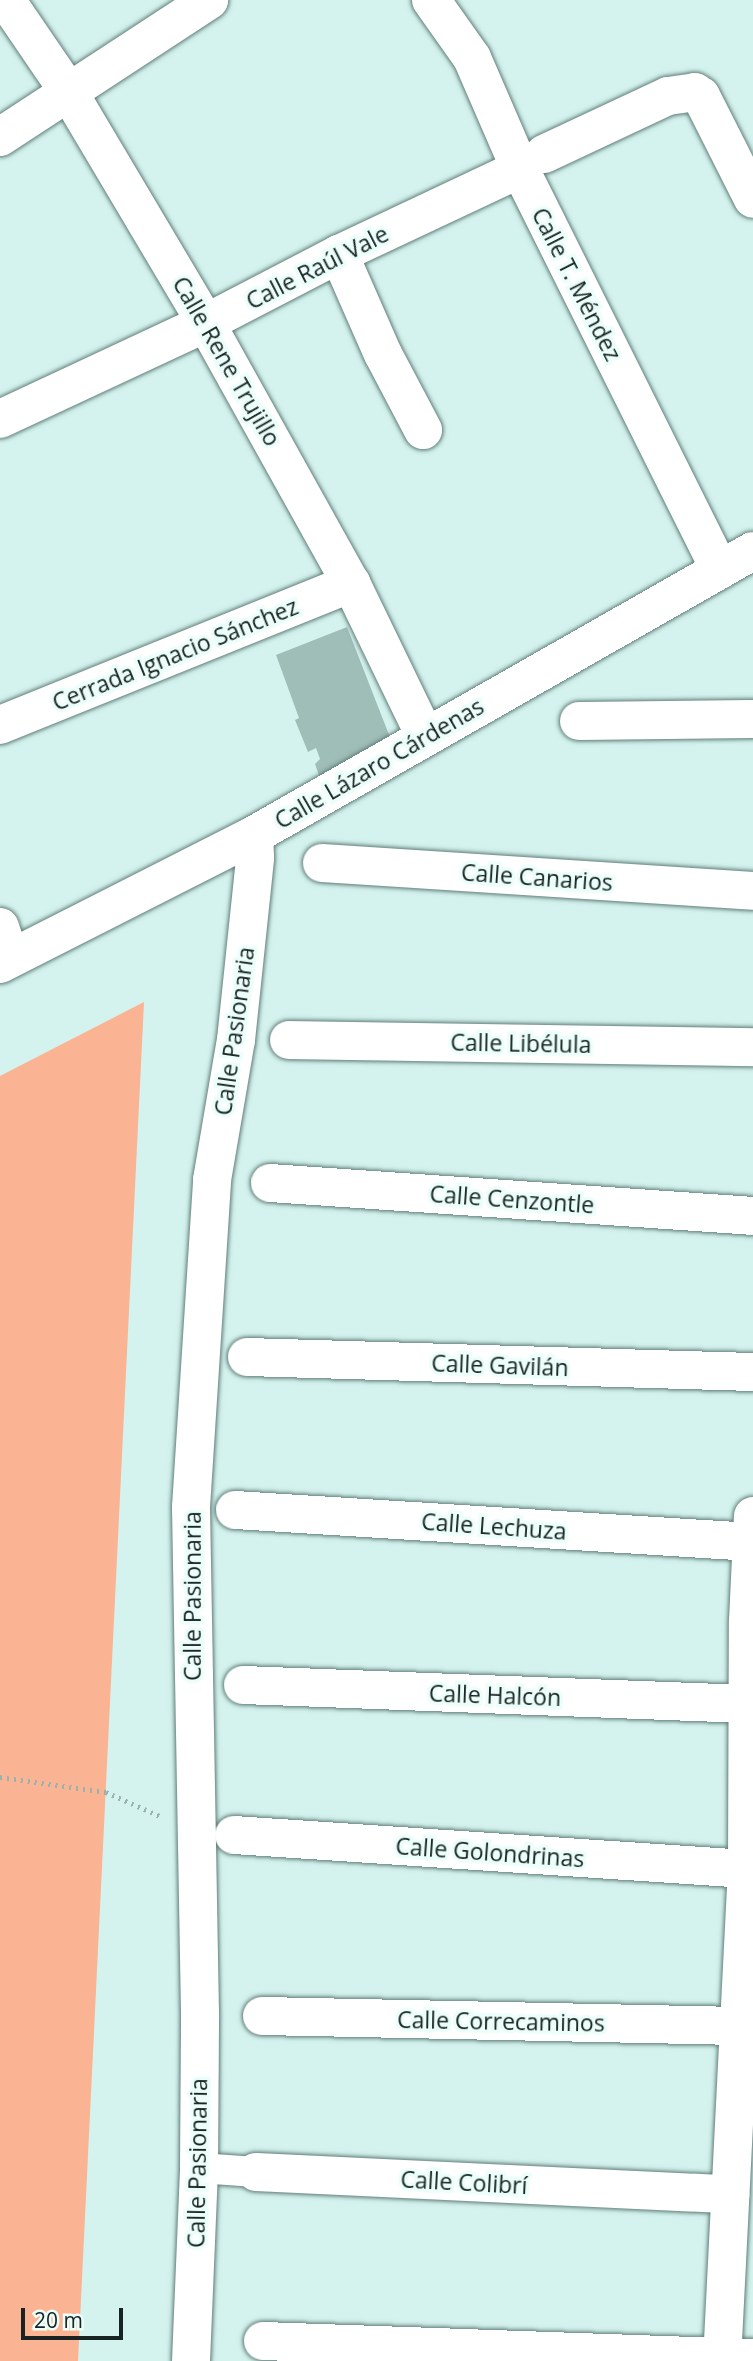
<!DOCTYPE html>
<html>
<head>
<meta charset="utf-8">
<style>
  body { margin:0 }
  #map { position:relative; width:753px; height:2361px; overflow:hidden; background:#d4f3ee; font-family:"Open Sans",sans-serif }
  div>[style] { position:absolute }
  .green>* { inset:0; background:#fab393 }
  .building>* { inset:0; background:#a0beb8 }
  .path>* { height:4.5px; margin-top:-2.25px; transform-origin:0; background:repeating-linear-gradient(90deg,#99b2ae 0 2px,transparent 0 7px) }
  .roads { filter:drop-shadow(0 0 2px #617e79) drop-shadow(0 0 2px #617e79) }
  .pedestrian>* { height:30px; margin:-15px; padding:0 15px; transform-origin:15px; border-radius:15px; background:#fff }
  .minor>* { height:38px; margin:-19px; padding:0 19px; transform-origin:19px; border-radius:19px; background:#fff }
  span { translate:-50% -50%; white-space:nowrap; text-align:center; line-height:1.15; -webkit-text-stroke:7px #ebfefa; paint-order:stroke }
  .street-label { font-size:23px; color:#182322 }
  .scale { position:absolute; left:21px; top:2308px; width:102px; height:32px; box-sizing:border-box; border:4px solid #182322; border-top:0; padding-left:9px; font-size:21px; line-height:24px; white-space:nowrap; color:#182322; -webkit-text-stroke:5px #ebfefa; paint-order:stroke }
</style>
</head>
<body>
<div id="map">
  <div class="green">
    <div style="clip-path:polygon(144px 1002px,78px 2361px,0 2361px,0 1076px)"></div>
  </div>
  <div class="building">
    <div style="clip-path:polygon(347px 627px,393px 745px,321px 781px,315px 764px,320px 759px,316px 748px,308px 752px,295px 720px,299px 718px,276px 655px)"></div>
  </div>
  <div class="path">
    <div style="left:0;top:1777px;width:107px;rotate:8.1deg"></div>
    <div style="left:106px;top:1792px;width:59px;rotate:24deg"></div>
  </div>
  <div class="roads">
    <div class="pedestrian">
      <div style="left:199px;top:2168px;width:57px;rotate:4deg"></div>
    </div>
    <div class="minor">
      <div style="left:6px;top:0;width:110px;rotate:55.7deg"></div>
      <div style="left:68px;top:91px;width:270px;rotate:59.3deg"></div>
      <div style="left:206px;top:323px;width:298px;rotate:60.9deg"></div>
      <div style="left:351px;top:583px;width:170px;rotate:64.2deg"></div>
      <div style="left:431px;top:0;width:71px;rotate:54.7deg"></div>
      <div style="left:472px;top:58px;width:121px;rotate:66.6deg"></div>
      <div style="left:520px;top:169px;width:448px;rotate:63.5deg"></div>
      <div style="left:0;top:137px;width:250px;rotate:-33.2deg"></div>
      <div style="left:544px;top:154px;width:137px;rotate:-25.1deg"></div>
      <div style="left:668px;top:96px;width:27px;rotate:-8deg"></div>
      <div style="left:695px;top:92px;width:7px;rotate:34deg"></div>
      <div style="left:701px;top:96px;width:115px;rotate:63.2deg"></div>
      <div style="left:339px;top:254px;width:109px;rotate:66.3deg"></div>
      <div style="left:383px;top:354px;width:86px;rotate:62.2deg"></div>
      <div style="left:0;top:419px;width:227px;rotate:-25deg"></div>
      <div style="left:206px;top:323px;width:150px;rotate:-27.4deg"></div>
      <div style="left:339px;top:254px;width:200px;rotate:-25.2deg"></div>
      <div style="left:579px;top:721px;width:174px;rotate:-0.7deg"></div>
      <div style="left:0;top:725px;width:379px;rotate:-22deg"></div>
      <div style="left:322px;top:863px;width:432px;rotate:3.7deg"></div>
      <div style="left:0;top:927px;width:33px;rotate:72deg"></div>
      <div style="left:0;top:964px;width:285px;rotate:-26.9deg"></div>
      <div style="left:254px;top:835px;width:574px;rotate:-29.65deg"></div>
      <div style="left:289px;top:1040px;width:464px;rotate:0.9deg"></div>
      <div style="left:270px;top:1183px;width:484px;rotate:3.9deg"></div>
      <div style="left:247px;top:1357px;width:506px;rotate:1.7deg"></div>
      <div style="left:235px;top:1510px;width:519px;rotate:3.54deg"></div>
      <div style="left:243px;top:1685px;width:504px;rotate:2.16deg"></div>
      <div style="left:234px;top:1835px;width:514px;rotate:3.79deg"></div>
      <div style="left:262px;top:2016px;width:478px;rotate:1.2deg"></div>
      <div style="left:256px;top:2172px;width:475px;rotate:2.7deg"></div>
      <div style="left:263px;top:2341px;width:490px;rotate:2deg"></div>
      <div style="left:191px;top:2361px;width:193px;rotate:-87.6deg"></div>
      <div style="left:199px;top:2168px;width:155px;rotate:-89.6deg"></div>
      <div style="left:200px;top:2013px;width:506px;rotate:-91.02deg"></div>
      <div style="left:191px;top:1507px;width:328px;rotate:-86.3deg"></div>
      <div style="left:212px;top:1180px;width:142px;rotate:-80.3deg"></div>
      <div style="left:236px;top:1040px;width:183px;rotate:-84deg"></div>
      <div style="left:255px;top:858px;width:23px;rotate:-92deg"></div>
      <div style="left:722px;top:2361px;width:493px;rotate:-87.1deg"></div>
      <div style="left:747px;top:1869px;width:248px;rotate:-89.8deg"></div>
      <div style="left:748px;top:1621px;width:105px;rotate:-87.3deg"></div>
    </div>
  </div>
  <div class="street-label">
    <span style="left:317px;top:267px;rotate:-27deg">Calle Raúl Vale</span>
    <span style="left:577px;top:284px;rotate:63deg">Calle T. Méndez</span>
    <span style="left:227px;top:361px;rotate:60deg">Calle Rene Trujillo</span>
    <span style="left:175px;top:654px;rotate:-22deg">Cerrada Ignacio Sánchez</span>
    <span style="left:379px;top:763px;rotate:-30deg">Calle Lázaro Cárdenas</span>
    <span style="left:537px;top:877px;rotate:4deg">Calle Canarios</span>
    <span style="left:234px;top:1031px;rotate:-82deg">Calle Pasionaria</span>
    <span style="left:521px;top:1043px;rotate:1deg">Calle Libélula</span>
    <span style="left:512px;top:1199px;rotate:4deg">Calle Cenzontle</span>
    <span style="left:500px;top:1365px;rotate:2deg">Calle Gavilán</span>
    <span style="left:494px;top:1526px;rotate:4deg">Calle Lechuza</span>
    <span style="left:192px;top:1596px;rotate:-90deg">Calle Pasionaria</span>
    <span style="left:495px;top:1695px;rotate:2deg">Calle Halcón</span>
    <span style="left:490px;top:1852px;rotate:4deg">Calle Golondrinas</span>
    <span style="left:501px;top:2021px;rotate:1deg">Calle Correcaminos</span>
    <span style="left:197px;top:2163px;rotate:-89deg">Calle Pasionaria</span>
    <span style="left:464px;top:2182px;rotate:3deg">Calle Colibrí</span>
  </div>
  <div class="scale">20 m</div>
</div>
</body>
</html>
